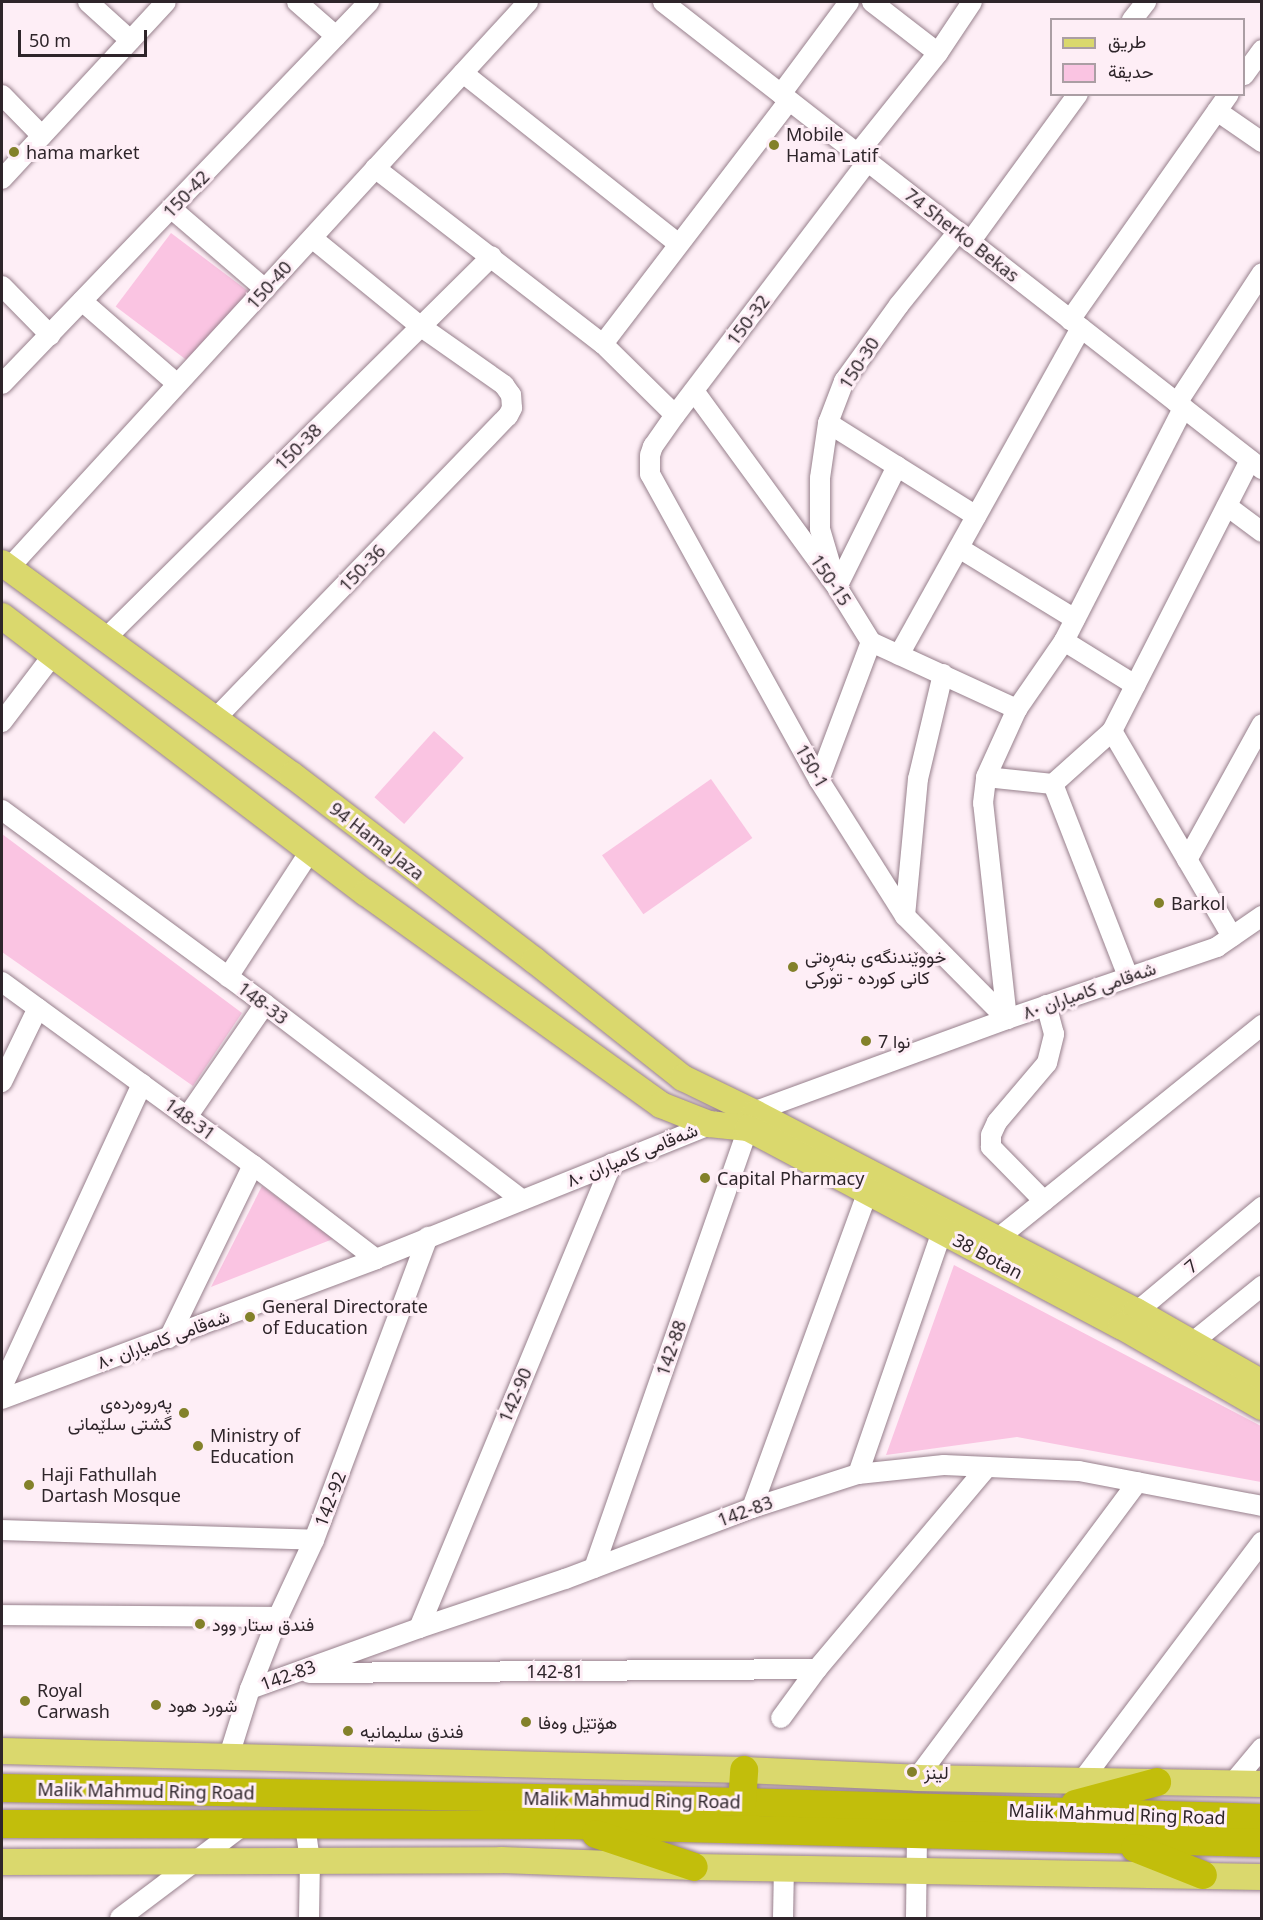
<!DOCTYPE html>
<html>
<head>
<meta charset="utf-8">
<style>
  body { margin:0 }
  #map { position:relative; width:1263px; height:1920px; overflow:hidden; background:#feeef6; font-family:"Noto Sans",Vazirmatn,sans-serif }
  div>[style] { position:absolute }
  .green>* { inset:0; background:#fac4e2; transform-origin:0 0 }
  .roads { filter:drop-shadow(0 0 2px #97808c) drop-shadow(0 0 2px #97808c) }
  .minor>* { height:20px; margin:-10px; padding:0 10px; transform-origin:10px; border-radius:10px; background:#fff }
  .major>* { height:26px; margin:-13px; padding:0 13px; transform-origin:13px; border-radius:13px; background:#dad86d }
  .highway>* { height:28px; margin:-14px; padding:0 14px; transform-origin:14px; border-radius:14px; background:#c2be0b }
  .dots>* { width:16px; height:16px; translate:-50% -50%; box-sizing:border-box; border:3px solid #feeef6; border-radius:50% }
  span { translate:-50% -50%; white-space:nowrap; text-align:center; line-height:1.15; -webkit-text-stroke:6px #feeef6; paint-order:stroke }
  .poi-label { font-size:18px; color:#2e252a }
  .left { translate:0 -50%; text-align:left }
  .right { translate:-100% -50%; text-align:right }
  .street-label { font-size:18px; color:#2e252a }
  .frame { position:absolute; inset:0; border:3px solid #2e252a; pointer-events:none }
  .legend { position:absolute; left:1050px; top:18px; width:195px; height:78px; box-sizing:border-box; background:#feeef6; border:2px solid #ab9ea4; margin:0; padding:8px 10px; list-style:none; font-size:18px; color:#2e252a }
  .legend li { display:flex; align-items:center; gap:12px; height:30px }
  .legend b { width:30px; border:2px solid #ab9ea4 }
  .scale { position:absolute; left:18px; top:30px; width:129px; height:27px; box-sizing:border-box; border:3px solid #2e252a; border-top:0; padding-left:8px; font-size:18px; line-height:21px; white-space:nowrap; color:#2e252a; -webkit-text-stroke:4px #feeef6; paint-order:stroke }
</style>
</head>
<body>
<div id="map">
  <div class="green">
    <div style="left:171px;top:233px;width:105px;height:92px;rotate:37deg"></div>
    <div style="left:434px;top:731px;width:40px;height:89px;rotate:42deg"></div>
    <div style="left:711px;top:779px;width:72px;height:133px;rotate:55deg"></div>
    <div style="clip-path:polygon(2px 834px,242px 1013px,193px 1086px,2px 952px)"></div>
    <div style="clip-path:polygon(262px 1186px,333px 1239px,211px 1287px)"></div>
    <div style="clip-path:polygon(954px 1265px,1261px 1426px,1261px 1482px,1017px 1437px,886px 1455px)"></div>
  </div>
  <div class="roads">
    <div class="minor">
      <div style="left:88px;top:2px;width:57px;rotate:42.1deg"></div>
      <div style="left:297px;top:2px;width:52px;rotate:41.1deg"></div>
      <div style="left:663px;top:2px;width:760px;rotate:37.94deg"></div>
      <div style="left:872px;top:2px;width:83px;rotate:37.7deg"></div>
      <div style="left:1132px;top:20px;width:23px;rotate:-52deg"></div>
      <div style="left:463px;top:73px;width:275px;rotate:38.4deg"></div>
      <div style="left:1244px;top:75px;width:31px;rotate:-54deg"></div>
      <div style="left:781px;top:94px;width:114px;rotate:-53.5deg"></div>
      <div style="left:2px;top:95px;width:57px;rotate:45.7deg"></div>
      <div style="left:1217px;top:111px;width:55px;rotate:34.6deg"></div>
      <div style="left:858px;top:153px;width:128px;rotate:-51.3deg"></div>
      <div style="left:938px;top:53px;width:61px;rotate:-56.3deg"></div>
      <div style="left:868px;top:161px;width:319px;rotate:127.2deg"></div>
      <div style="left:675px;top:415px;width:38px;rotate:125deg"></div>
      <div style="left:653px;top:446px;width:9px;rotate:108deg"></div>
      <div style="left:650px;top:455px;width:19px;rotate:90deg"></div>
      <div style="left:650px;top:474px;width:350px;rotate:61.1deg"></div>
      <div style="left:819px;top:780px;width:161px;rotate:57.7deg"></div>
      <div style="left:905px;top:916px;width:145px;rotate:45.3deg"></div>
      <div style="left:375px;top:168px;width:288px;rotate:37.7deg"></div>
      <div style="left:603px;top:344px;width:101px;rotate:44.6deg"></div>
      <div style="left:2px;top:179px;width:241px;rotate:-47.2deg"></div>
      <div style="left:172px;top:209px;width:123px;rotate:40.7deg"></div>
      <div style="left:970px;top:242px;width:183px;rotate:-53.9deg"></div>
      <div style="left:2px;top:286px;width:69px;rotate:45.6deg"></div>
      <div style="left:82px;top:301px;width:126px;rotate:41.1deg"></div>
      <div style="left:1070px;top:320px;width:276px;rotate:-54.9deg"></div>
      <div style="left:603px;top:344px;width:306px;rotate:-52.6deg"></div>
      <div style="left:2px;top:384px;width:530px;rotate:-46.15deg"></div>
      <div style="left:694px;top:391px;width:243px;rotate:53.9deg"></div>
      <div style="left:837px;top:587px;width:65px;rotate:58.3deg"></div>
      <div style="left:871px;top:642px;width:161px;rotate:24.7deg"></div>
      <div style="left:1177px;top:403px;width:155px;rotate:-56.8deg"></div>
      <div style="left:828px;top:423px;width:175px;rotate:32.1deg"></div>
      <div style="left:1227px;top:506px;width:44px;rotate:36.6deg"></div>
      <div style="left:959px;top:548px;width:136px;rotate:31.5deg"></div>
      <div style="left:9px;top:568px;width:768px;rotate:-47.48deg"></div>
      <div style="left:833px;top:573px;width:46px;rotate:-106.5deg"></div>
      <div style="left:820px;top:529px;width:51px;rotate:-90deg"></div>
      <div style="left:820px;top:478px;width:56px;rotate:-81.7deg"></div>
      <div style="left:828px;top:423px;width:45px;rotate:-69.1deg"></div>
      <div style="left:844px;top:381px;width:94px;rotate:-54.1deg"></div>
      <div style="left:899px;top:305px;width:94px;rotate:-51.1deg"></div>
      <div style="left:837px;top:587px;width:135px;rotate:-63.6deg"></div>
      <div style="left:105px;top:639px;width:544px;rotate:-44.7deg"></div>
      <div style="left:1064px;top:641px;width:84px;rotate:31.8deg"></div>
      <div style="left:899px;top:655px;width:374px;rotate:-60.9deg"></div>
      <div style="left:215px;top:719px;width:421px;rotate:-46deg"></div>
      <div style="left:508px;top:416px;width:9px;rotate:-63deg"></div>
      <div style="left:512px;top:408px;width:13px;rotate:-94deg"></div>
      <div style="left:511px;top:395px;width:12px;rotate:-125deg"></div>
      <div style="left:504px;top:385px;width:103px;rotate:-144.9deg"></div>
      <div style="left:420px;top:326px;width:139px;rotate:-140.8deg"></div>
      <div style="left:2px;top:722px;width:84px;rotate:-52.7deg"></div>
      <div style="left:1112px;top:731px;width:238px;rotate:59.7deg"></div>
      <div style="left:986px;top:777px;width:67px;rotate:6deg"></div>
      <div style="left:819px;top:780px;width:147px;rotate:-69.4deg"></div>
      <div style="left:1053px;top:784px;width:79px;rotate:-41.9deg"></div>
      <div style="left:1112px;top:731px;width:304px;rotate:-63deg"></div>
      <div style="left:1053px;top:784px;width:206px;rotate:68.7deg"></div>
      <div style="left:2px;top:810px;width:327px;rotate:36.4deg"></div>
      <div style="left:265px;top:1004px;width:323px;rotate:37.3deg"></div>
      <div style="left:1187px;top:860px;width:155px;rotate:-61.1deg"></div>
      <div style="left:905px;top:916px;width:138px;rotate:-84.6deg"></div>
      <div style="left:918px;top:779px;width:108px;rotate:-76.6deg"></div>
      <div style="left:228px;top:977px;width:150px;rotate:-56.9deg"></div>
      <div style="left:2px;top:982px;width:311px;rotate:36.1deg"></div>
      <div style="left:253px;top:1165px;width:155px;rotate:37.4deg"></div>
      <div style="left:1007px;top:1019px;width:217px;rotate:-96.3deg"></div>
      <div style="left:983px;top:803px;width:26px;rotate:-83deg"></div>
      <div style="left:986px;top:777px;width:75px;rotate:-65.5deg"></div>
      <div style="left:1017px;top:709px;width:83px;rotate:-55.3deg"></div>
      <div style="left:1064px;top:641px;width:262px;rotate:-62.9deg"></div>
      <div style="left:2px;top:1082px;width:82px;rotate:-64.1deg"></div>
      <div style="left:745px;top:1115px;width:279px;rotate:-20.1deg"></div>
      <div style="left:1007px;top:1019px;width:222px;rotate:-18.9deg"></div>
      <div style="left:1217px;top:947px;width:55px;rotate:-34.6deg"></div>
      <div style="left:187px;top:1117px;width:137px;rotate:-55.4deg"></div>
      <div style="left:1044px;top:1201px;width:76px;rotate:-134.5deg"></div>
      <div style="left:991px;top:1147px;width:12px;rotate:-90deg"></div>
      <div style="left:991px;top:1135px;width:14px;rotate:-65deg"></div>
      <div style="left:997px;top:1122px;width:77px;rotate:-49.7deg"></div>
      <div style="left:1047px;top:1063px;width:30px;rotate:-76deg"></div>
      <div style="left:1054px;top:1034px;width:30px;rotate:-105deg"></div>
      <div style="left:997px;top:1239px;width:341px;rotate:-38.9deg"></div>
      <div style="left:1128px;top:1319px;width:175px;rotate:-39.9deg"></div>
      <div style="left:169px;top:1338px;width:192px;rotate:-64.1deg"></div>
      <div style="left:1183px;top:1350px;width:102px;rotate:-39deg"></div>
      <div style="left:2px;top:1387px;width:334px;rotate:-65.2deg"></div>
      <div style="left:2px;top:1399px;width:399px;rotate:-20.5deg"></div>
      <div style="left:376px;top:1259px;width:367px;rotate:-21.9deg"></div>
      <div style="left:858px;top:1474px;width:256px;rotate:-70.9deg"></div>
      <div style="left:752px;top:1508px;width:335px;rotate:-69.9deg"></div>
      <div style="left:2px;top:1530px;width:312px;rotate:1.8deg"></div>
      <div style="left:594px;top:1568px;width:466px;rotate:-70.7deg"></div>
      <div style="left:2px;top:1615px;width:276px;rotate:0.4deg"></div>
      <div style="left:419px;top:1628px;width:503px;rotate:-67.46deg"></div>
      <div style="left:309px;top:1673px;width:508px;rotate:-0.45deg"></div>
      <div style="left:250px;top:1689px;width:180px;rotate:-19.8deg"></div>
      <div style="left:419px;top:1628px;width:154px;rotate:-18.6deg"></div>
      <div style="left:565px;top:1579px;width:200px;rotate:-20.8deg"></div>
      <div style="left:752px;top:1508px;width:111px;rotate:-17.8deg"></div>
      <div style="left:858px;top:1474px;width:86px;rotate:-6deg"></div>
      <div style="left:944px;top:1465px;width:135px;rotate:2.5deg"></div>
      <div style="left:1079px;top:1471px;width:186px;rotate:10.8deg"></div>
      <div style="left:781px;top:1718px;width:61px;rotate:-53.7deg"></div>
      <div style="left:817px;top:1669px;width:264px;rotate:-49.9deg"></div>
      <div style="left:228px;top:1759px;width:73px;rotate:-72.6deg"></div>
      <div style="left:250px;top:1689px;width:77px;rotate:-68.7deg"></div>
      <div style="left:278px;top:1617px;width:85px;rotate:-64.9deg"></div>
      <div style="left:314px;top:1540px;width:324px;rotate:-69.4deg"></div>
      <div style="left:917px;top:1778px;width:369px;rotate:-53.3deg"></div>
      <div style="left:1081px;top:1782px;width:301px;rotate:-53deg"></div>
      <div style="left:1232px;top:1784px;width:47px;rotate:-50.2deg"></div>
      <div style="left:305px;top:1825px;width:35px;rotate:82deg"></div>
      <div style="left:310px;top:1860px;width:58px;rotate:91deg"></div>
      <div style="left:120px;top:1918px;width:153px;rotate:-37deg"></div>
      <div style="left:783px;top:1918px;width:50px;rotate:-88.9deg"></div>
      <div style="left:916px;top:1918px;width:83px;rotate:-89.3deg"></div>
    </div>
    <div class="major">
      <div style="left:2px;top:563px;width:359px;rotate:36.2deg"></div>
      <div style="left:292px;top:775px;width:305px;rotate:37.4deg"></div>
      <div style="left:534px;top:960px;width:190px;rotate:38.4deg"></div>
      <div style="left:683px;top:1078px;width:80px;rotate:25.9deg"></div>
      <div style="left:755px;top:1113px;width:429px;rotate:27.5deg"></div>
      <div style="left:1136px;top:1311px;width:145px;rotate:29.7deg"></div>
      <div style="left:2px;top:616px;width:457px;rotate:37.3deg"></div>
      <div style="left:366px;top:893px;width:363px;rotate:35.7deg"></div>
      <div style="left:661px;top:1105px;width:52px;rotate:21.6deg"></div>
      <div style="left:709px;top:1124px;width:39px;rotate:6deg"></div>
      <div style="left:748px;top:1128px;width:422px;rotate:28deg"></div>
      <div style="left:1121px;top:1326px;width:163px;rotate:29.9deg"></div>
      <div style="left:2px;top:1751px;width:742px;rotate:1.47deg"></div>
      <div style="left:744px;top:1770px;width:173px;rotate:2.6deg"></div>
      <div style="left:917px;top:1778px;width:345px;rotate:1deg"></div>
      <div style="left:2px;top:1862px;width:499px;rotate:-0.2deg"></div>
      <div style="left:501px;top:1860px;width:193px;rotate:2.1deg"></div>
      <div style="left:694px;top:1867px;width:568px;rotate:1.01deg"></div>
    </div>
    <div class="highway">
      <div style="left:2px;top:1788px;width:740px;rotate:1.08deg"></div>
      <div style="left:742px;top:1802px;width:520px;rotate:1.76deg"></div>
      <div style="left:742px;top:1802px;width:32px;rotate:-86deg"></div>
      <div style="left:1075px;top:1804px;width:85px;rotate:-15deg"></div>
      <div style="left:2px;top:1824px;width:566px;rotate:0.1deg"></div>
      <div style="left:568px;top:1825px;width:694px;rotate:1.49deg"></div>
      <div style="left:596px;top:1834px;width:103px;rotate:18.6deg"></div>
      <div style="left:1135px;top:1848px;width:73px;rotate:21.7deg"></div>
    </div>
  </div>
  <div class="dots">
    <div style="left:774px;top:145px;background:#83812a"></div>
    <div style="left:14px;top:152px;background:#83812a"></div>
    <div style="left:1159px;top:903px;background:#83812a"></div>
    <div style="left:793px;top:967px;background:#83812a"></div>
    <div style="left:866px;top:1041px;background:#83812a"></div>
    <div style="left:705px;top:1178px;background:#83812a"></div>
    <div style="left:250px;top:1317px;background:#83812a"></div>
    <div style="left:184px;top:1413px;background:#83812a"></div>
    <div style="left:198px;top:1446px;background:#83812a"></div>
    <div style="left:29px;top:1485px;background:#83812a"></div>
    <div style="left:200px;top:1624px;background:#83812a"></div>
    <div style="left:25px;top:1701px;background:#83812a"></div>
    <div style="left:156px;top:1705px;background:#83812a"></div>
    <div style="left:526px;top:1722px;background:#83812a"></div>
    <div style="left:348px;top:1731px;background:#83812a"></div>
    <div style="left:912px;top:1772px;background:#83812a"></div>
  </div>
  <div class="poi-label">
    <span class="left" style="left:786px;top:145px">Mobile<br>Hama Latif</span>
    <span class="left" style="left:26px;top:152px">hama market</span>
    <span class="left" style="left:1171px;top:903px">Barkol</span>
    <span class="left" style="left:805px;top:967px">خووێندنگەی بنەڕەتی<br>کانی کوردە - تورکی</span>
    <span class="left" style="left:878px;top:1041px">نوا 7</span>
    <span class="left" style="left:717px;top:1178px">Capital Pharmacy</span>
    <span class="left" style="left:262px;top:1317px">General Directorate<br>of Education</span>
    <span class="right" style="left:172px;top:1413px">پەروەردەی<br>گشتی سلێمانی</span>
    <span class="left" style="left:210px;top:1446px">Ministry of<br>Education</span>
    <span class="left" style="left:41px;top:1485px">Haji Fathullah<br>Dartash Mosque</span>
    <span class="left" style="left:212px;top:1624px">فندق ستار وود</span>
    <span class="left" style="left:37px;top:1701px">Royal<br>Carwash</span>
    <span class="left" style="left:168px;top:1705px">شورد هود</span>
    <span class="left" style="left:538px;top:1722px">هۆتێل وەفا</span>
    <span class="left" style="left:360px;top:1731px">فندق سليمانيه</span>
    <span class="left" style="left:924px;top:1772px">لينز</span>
  </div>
  <div class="street-label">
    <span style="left:186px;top:194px;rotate:-46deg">150-42</span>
    <span style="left:962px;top:235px;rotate:38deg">74 Sherko Bekas</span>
    <span style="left:269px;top:285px;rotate:-48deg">150-40</span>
    <span style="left:748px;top:320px;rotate:-53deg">150-32</span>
    <span style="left:859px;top:363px;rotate:-57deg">150-30</span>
    <span style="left:298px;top:447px;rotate:-45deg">150-38</span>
    <span style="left:362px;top:568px;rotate:-46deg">150-36</span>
    <span style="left:831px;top:580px;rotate:56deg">150-15</span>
    <span style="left:812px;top:766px;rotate:60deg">150-1</span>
    <span style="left:377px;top:841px;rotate:38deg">94 Hama Jaza</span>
    <span style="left:1089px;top:990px;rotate:-19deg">شەقامی کامیاران ٨٠</span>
    <span style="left:263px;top:1003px;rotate:37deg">148-33</span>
    <span style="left:190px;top:1119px;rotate:36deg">148-31</span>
    <span style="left:632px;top:1155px;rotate:-22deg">شەقامی کامیاران ٨٠</span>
    <span style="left:988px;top:1256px;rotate:28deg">38 Botan</span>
    <span style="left:1191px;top:1266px;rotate:-40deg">7</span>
    <span style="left:163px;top:1339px;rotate:-20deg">شەقامی کامیاران ٨٠</span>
    <span style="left:671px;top:1348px;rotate:-71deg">142-88</span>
    <span style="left:515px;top:1395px;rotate:-67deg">142-90</span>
    <span style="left:330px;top:1499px;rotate:-69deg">142-92</span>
    <span style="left:745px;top:1511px;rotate:-20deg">142-83</span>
    <span style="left:555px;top:1671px">142-81</span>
    <span style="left:288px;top:1675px;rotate:-20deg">142-83</span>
    <span style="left:146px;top:1791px;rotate:1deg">Malik Mahmud Ring Road</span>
    <span style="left:632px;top:1800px;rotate:1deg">Malik Mahmud Ring Road</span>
    <span style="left:1117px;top:1814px;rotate:2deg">Malik Mahmud Ring Road</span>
  </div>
  <div class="frame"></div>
  <ul class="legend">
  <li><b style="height:8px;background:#dad86d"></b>طريق</li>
  <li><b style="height:16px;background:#fac4e2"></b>حديقة</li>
  </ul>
  <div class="scale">50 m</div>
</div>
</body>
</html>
